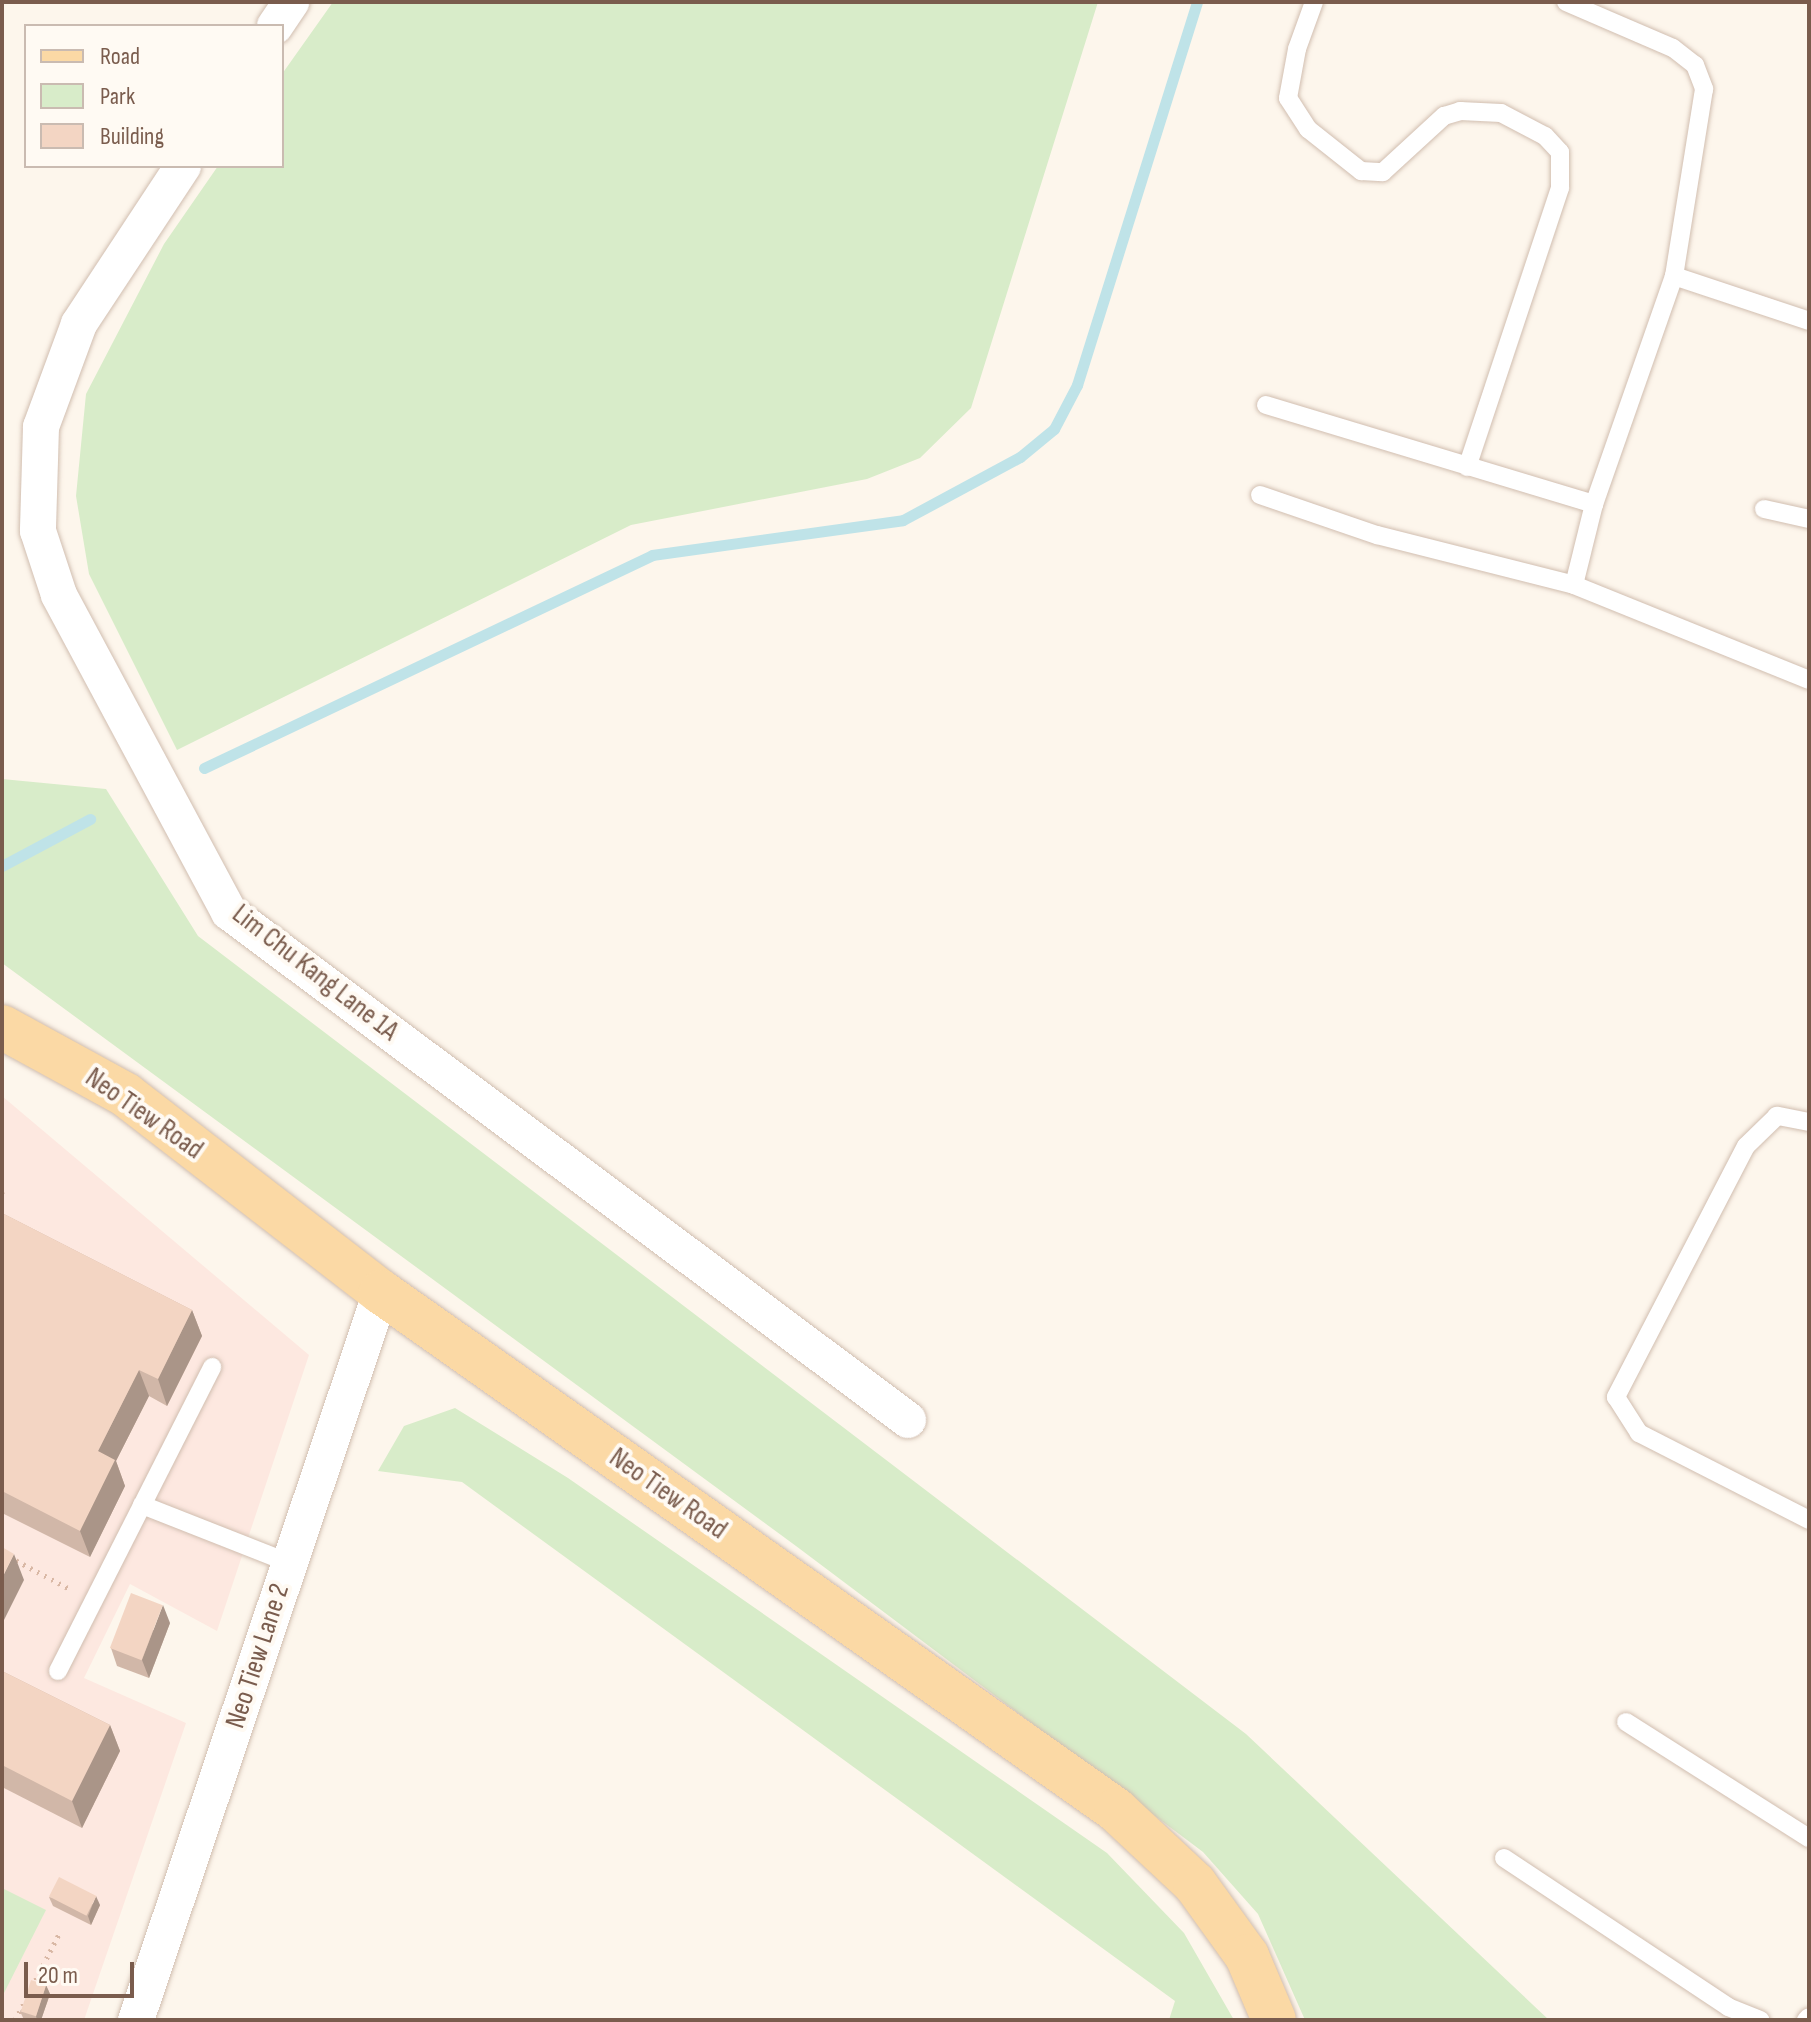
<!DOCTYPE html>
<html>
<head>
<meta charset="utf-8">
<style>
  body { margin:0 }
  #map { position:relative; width:1811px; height:2022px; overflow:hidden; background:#fdf6ec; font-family:"Sofia Sans Condensed",sans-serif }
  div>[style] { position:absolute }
  .commercial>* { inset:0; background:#fde8e0 }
  .green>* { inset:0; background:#d8ecc9 }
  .stream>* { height:11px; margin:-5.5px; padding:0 5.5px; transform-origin:5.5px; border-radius:5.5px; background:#bfe3e8 }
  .path>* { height:5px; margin-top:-2.5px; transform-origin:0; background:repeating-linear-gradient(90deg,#d9b8a5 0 2px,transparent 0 8px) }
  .roads { filter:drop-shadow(0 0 2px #d1beb0) drop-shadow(0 0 2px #d1beb0) }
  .service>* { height:18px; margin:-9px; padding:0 9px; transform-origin:9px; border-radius:9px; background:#fff }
  .minor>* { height:36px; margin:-18px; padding:0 18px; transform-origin:18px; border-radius:18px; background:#fff }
  .primary>* { height:44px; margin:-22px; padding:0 22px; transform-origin:22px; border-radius:22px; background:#fbd9a5 }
  .wall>* { inset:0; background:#d1b7a8 }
  .shaded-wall>* { inset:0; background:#aa9588 }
  .building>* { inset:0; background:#f3d5c3; transform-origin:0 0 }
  span { translate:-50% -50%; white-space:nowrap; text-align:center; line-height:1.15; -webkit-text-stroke:8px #fffaf3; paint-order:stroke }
  .street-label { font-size:28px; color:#7a5c4d }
  .frame { position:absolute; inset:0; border:4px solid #7a5c4d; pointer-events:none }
  .legend { position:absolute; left:24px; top:24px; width:260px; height:144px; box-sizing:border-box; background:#fffaf3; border:2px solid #cabbb1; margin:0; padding:10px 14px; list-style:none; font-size:24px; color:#7a5c4d }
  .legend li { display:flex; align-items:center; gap:16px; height:40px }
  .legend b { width:40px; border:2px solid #cabbb1 }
  .scale { position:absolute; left:24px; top:1962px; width:110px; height:36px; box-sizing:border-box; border:4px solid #7a5c4d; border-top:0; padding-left:10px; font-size:24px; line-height:28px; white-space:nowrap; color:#7a5c4d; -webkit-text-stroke:6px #fffaf3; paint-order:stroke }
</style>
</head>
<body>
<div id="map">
  <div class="commercial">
    <div style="clip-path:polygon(2px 1096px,309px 1355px,217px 1631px,130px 1584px,84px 1678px,186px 1723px,84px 2020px,2px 2020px)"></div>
  </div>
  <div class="green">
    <div style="clip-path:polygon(333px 2px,1098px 2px,971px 408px,920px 458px,867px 479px,631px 525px,177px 750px,89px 574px,76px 496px,86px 394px,164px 244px,218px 166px,282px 166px,282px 74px)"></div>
    <div style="clip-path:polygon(2px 779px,106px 789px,198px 936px,1246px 1734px,1549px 2020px,1305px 2020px,1258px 1914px,1203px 1852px,796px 1546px,2px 963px)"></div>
    <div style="clip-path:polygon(455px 1408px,568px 1478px,1107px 1853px,1184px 1933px,1234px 2020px,1169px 2020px,1175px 2001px,462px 1482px,378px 1471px,404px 1426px)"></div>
    <div style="clip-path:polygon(2px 1888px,46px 1910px,2px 1997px)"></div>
  </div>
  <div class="stream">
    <div style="left:204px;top:768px;width:496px;rotate:-25.4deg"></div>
    <div style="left:652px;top:555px;width:253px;rotate:-7.9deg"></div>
    <div style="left:903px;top:520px;width:133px;rotate:-28.3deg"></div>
    <div style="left:1020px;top:457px;width:44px;rotate:-39.5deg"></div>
    <div style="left:1054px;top:429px;width:50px;rotate:-62.4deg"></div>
    <div style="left:1077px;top:385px;width:401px;rotate:-72.6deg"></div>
    <div style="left:2px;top:866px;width:100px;rotate:-28.1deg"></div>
  </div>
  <div class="path">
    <div style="left:2px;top:1192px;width:2px;rotate:90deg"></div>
    <div style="left:2px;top:1553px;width:79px;rotate:27.9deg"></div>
    <div style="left:32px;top:1987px;width:59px;rotate:-63deg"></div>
    <div style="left:15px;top:2020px;width:19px;rotate:-62deg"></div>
  </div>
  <div class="roads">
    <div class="service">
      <div style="left:1314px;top:2px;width:50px;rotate:109.9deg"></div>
      <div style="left:1297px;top:49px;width:50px;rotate:100.4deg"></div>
      <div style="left:1288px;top:98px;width:37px;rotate:57deg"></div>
      <div style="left:1308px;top:129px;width:68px;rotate:38.4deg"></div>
      <div style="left:1361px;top:171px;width:22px;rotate:3deg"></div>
      <div style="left:1383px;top:172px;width:83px;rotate:-42.6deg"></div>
      <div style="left:1444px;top:116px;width:17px;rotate:-17deg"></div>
      <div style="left:1460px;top:111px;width:41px;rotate:2.8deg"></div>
      <div style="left:1501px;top:113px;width:50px;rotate:27.6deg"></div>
      <div style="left:1545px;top:136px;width:22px;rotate:47deg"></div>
      <div style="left:1560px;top:152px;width:36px;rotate:90deg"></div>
      <div style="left:1560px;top:188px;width:294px;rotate:108.4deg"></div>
      <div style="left:1566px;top:2px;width:116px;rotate:23.3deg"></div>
      <div style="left:1673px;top:48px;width:28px;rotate:38deg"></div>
      <div style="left:1695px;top:65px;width:26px;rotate:69deg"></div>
      <div style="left:1704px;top:89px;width:189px;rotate:99.1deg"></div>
      <div style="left:1674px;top:276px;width:242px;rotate:109.3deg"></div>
      <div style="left:1594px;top:504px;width:83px;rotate:103.9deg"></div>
      <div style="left:1674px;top:276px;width:142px;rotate:18.4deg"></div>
      <div style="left:1266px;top:405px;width:343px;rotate:16.8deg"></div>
      <div style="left:1260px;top:495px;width:124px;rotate:18.9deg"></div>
      <div style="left:1377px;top:535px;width:203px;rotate:14.2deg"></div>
      <div style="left:1574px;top:585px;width:253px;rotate:22deg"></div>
      <div style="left:1764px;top:509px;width:46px;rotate:12.5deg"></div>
      <div style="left:1809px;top:1122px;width:33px;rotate:-169deg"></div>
      <div style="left:1777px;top:1116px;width:43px;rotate:135.9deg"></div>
      <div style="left:1746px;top:1146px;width:283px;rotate:117.4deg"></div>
      <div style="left:1616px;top:1397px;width:43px;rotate:57.4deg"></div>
      <div style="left:1639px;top:1433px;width:191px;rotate:27.1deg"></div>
      <div style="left:142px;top:1505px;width:158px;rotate:21.5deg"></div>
      <div style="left:58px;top:1671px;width:341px;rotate:-63.1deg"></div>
      <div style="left:1626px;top:1722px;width:217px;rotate:32.4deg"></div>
      <div style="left:1504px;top:1858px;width:269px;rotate:33.6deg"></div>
      <div style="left:1728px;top:2007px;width:35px;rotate:22deg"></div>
      <div style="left:1806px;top:2020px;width:4px;rotate:-45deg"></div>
    </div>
    <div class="minor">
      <div style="left:275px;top:26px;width:29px;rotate:-56deg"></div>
      <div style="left:183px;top:166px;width:189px;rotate:123.4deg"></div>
      <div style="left:79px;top:324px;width:110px;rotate:110.3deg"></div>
      <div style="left:41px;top:427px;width:104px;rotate:91.7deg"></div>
      <div style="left:38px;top:531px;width:67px;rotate:71.8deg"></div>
      <div style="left:59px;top:595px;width:360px;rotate:61.8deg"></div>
      <div style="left:229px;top:912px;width:848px;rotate:36.8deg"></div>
      <div style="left:136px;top:2020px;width:768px;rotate:-71.4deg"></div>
    </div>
    <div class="primary">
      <div style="left:2px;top:1027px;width:141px;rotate:28.7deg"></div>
      <div style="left:126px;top:1095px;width:322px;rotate:37.7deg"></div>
      <div style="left:381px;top:1292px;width:899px;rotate:35.17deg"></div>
      <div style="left:1116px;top:1810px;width:108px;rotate:43.1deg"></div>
      <div style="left:1195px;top:1884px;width:89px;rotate:54.2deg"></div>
      <div style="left:1247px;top:1956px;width:69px;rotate:67.1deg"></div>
    </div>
  </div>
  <div class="wall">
    <div style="clip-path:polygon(2px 1213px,192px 1310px,202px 1336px,167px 1406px,149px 1396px,116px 1461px,125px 1486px,90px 1557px,2px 1513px)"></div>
    <div style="clip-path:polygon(170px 1623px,149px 1678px,117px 1666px,111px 1648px)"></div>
    <div style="clip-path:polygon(2px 1671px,110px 1725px,120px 1751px,82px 1828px,2px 1787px)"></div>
    <div style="clip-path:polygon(49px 1897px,100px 1905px,91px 1925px,53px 1906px)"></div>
    <div style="clip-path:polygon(46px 1985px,50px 1994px,41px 2020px,24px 2020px,20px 2011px)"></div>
  </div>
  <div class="shaded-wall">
    <div style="clip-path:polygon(192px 1310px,202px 1336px,167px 1406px,158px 1379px)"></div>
    <div style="clip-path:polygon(139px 1370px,149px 1396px,116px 1461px,125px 1486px,90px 1557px,80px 1531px,98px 1451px)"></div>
    <div style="clip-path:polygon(14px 1554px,24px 1580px,2px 1624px,2px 1578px)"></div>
    <div style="clip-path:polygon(163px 1605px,170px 1623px,149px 1678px,142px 1660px)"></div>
    <div style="clip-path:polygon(110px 1725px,120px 1751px,82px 1828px,72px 1801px)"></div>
    <div style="clip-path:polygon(96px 1896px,100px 1905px,91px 1925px,88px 1916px)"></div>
    <div style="clip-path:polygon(46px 1985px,50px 1994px,41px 2020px,37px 2020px,36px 2016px)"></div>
  </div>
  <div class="building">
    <div style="clip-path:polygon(2px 1213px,192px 1310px,158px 1379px,139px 1370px,98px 1451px,115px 1460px,80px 1531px,2px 1491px)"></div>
    <div style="clip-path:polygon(2px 1547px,14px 1554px,2px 1578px)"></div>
    <div style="left:131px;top:1593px;width:34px;height:59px;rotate:21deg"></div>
    <div style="clip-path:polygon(2px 1671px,110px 1725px,72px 1801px,2px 1765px)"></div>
    <div style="left:59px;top:1877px;width:42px;height:22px;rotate:27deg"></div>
    <div style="left:31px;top:1980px;width:16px;height:33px;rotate:18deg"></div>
  </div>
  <div class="street-label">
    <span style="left:315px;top:973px;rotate:38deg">Lim Chu Kang Lane 1A</span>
    <span style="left:144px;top:1114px;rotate:35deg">Neo Tiew Road</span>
    <span style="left:668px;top:1494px;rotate:35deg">Neo Tiew Road</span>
    <span style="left:258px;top:1656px;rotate:-72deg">Neo Tiew Lane 2</span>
  </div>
  <div class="frame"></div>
  <ul class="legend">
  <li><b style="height:10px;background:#fbd9a5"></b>Road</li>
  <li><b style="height:22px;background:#d8ecc9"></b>Park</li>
  <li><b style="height:22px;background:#f3d5c3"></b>Building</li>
  </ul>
  <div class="scale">20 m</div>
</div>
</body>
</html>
